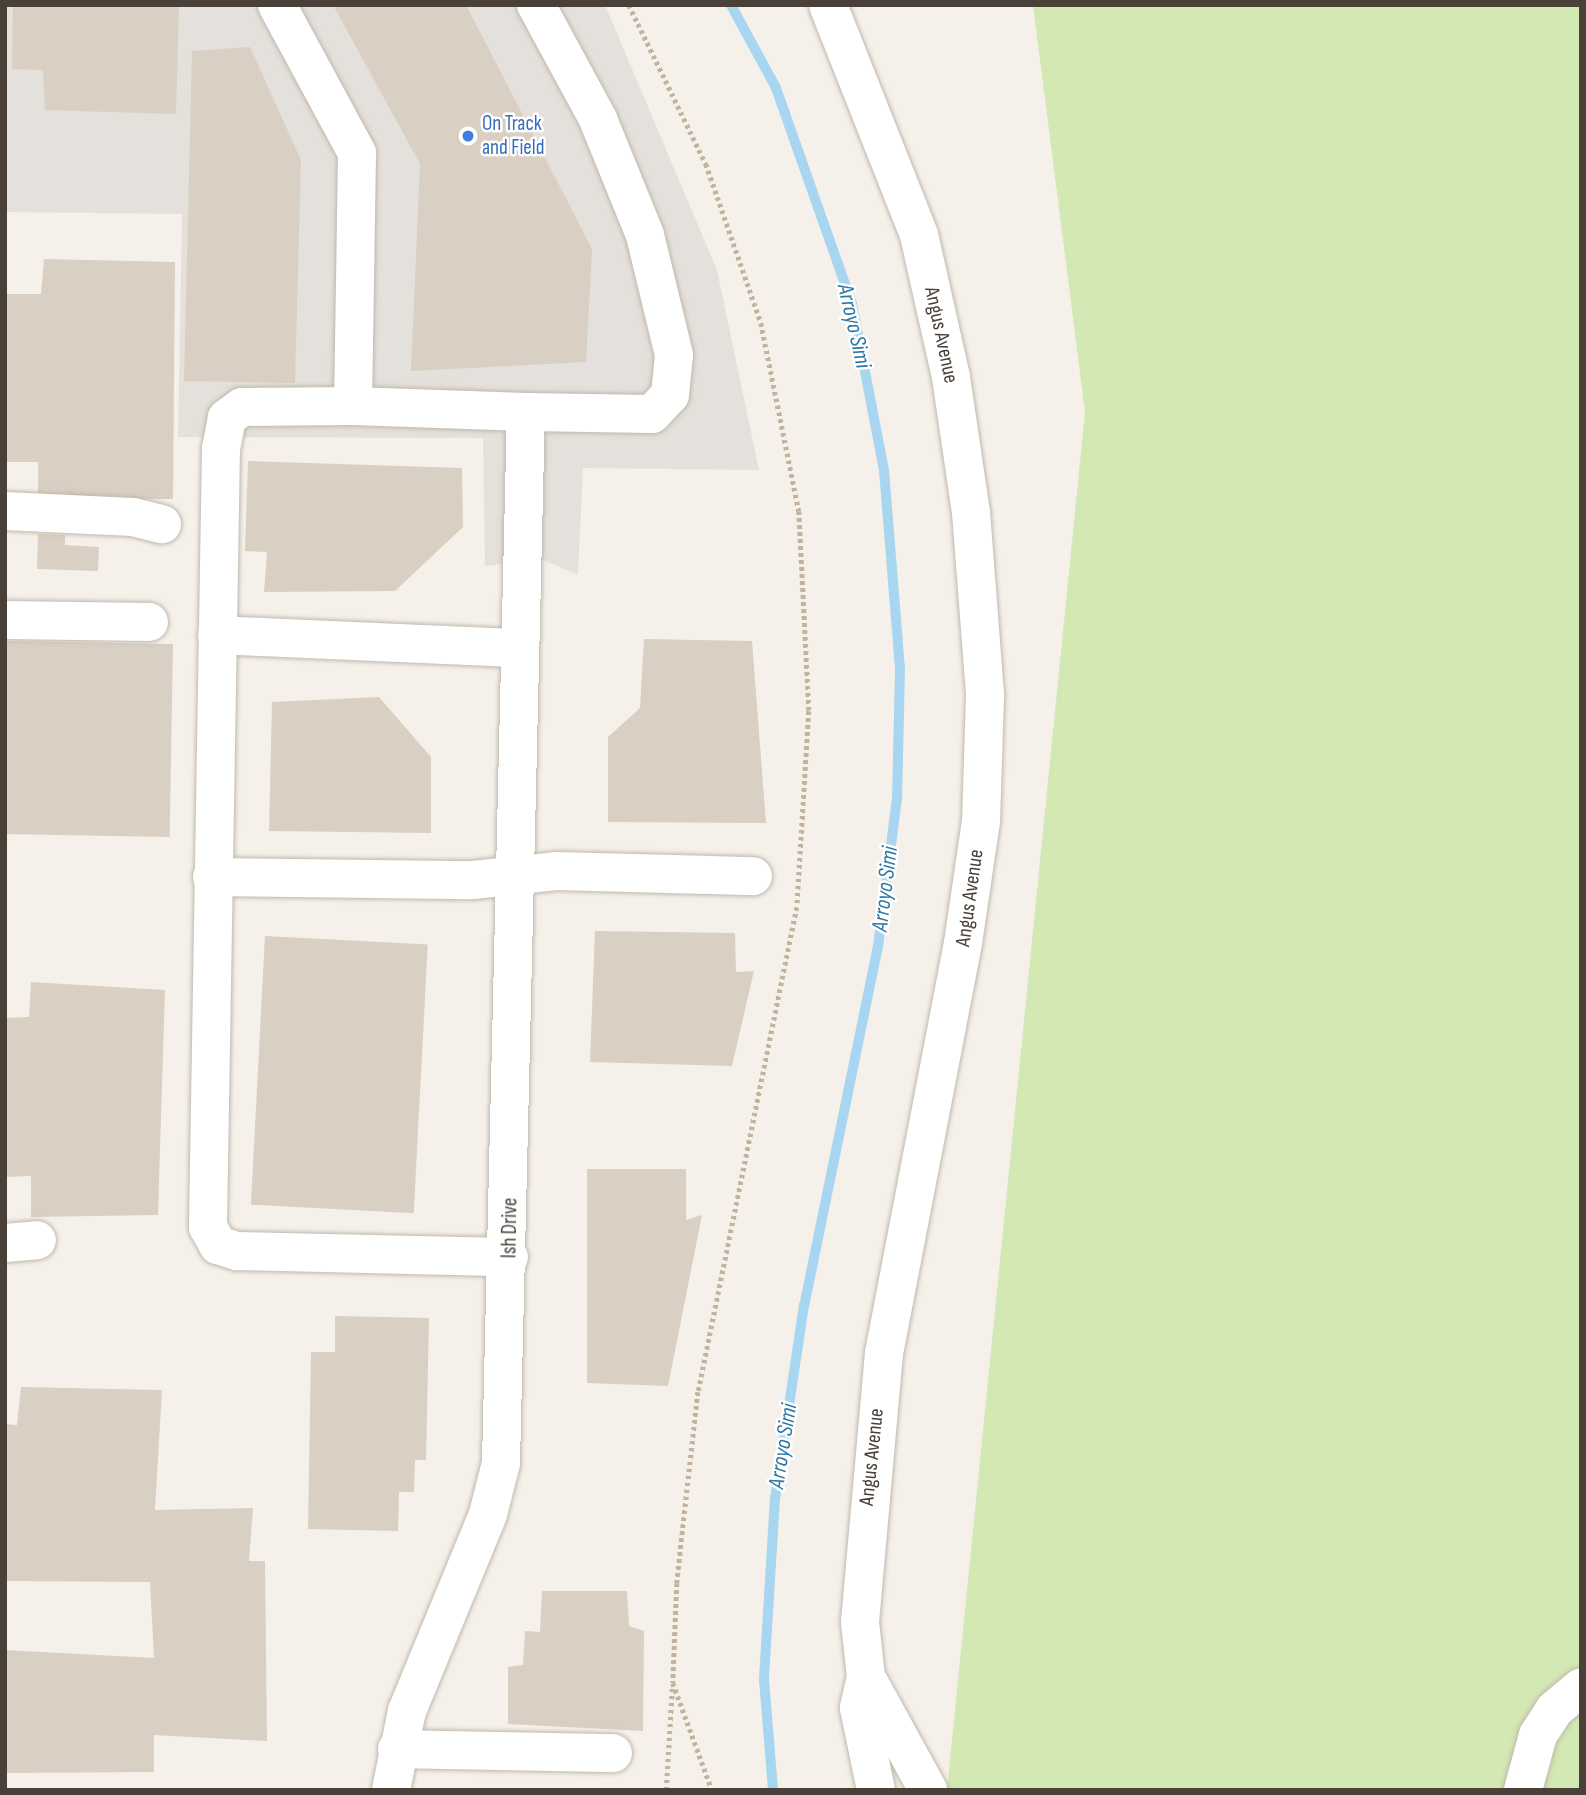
<!DOCTYPE html>
<html>
<head>
<meta charset="utf-8">
<style>
  body { margin:0 }
  #map { position:relative; width:1586px; height:1795px; overflow:hidden; background:#f5f1ea; font-family:"Sofia Sans Condensed",sans-serif }
  div>[style] { position:absolute }
  .industrial>* { inset:0; background:#e4e0db }
  .green>* { inset:0; background:#d3e8b3 }
  .stream>* { height:10px; margin:-5px; padding:0 5px; transform-origin:5px; border-radius:5px; background:#a8d6f0 }
  .building>* { inset:0; background:#d9cfc2; transform-origin:0 0 }
  .path>* { height:4.5px; margin-top:-2.25px; transform-origin:0; background:repeating-linear-gradient(90deg,#c2b39e 0 3.5px,transparent 0 7px) }
  .roads { filter:drop-shadow(0 0 2px #c0b8ac) drop-shadow(0 0 2px #c0b8ac) }
  .minor>* { height:38px; margin:-19px; padding:0 19px; transform-origin:19px; border-radius:19px; background:#fff }
  .dots>* { width:19px; height:19px; translate:-50% -50%; box-sizing:border-box; border:4px solid #fff; border-radius:50% }
  span { translate:-50% -50%; white-space:nowrap; text-align:center; line-height:1.15; -webkit-text-stroke:5px #fff; paint-order:stroke }
  .shop-label { font-size:21px; color:#366cbe }
  .left { translate:0 -50%; text-align:left }
  .street-label { font-size:21px; color:#494138 }
  .water-label { font-size:23px; color:#2e78a5; font-style:italic }
  .frame { position:absolute; inset:0; border:7px solid #494138; pointer-events:none }
</style>
</head>
<body>
<div id="map">
  <div class="industrial">
    <div style="clip-path:polygon(5px 5px,605px 5px,717px 270px,759px 470px,583px 468px,578px 575px,541px 559px,485px 566px,483px 438px,178px 437px,182px 214px,5px 212px)"></div>
  </div>
  <div class="green">
    <div style="clip-path:polygon(1033px 5px,1581px 5px,1581px 1790px,947px 1790px,1085px 412px)"></div>
  </div>
  <div class="stream">
    <div style="left:731px;top:5px;width:94px;rotate:61.5deg"></div>
    <div style="left:776px;top:88px;width:229px;rotate:70.6deg"></div>
    <div style="left:852px;top:304px;width:169px;rotate:79.1deg"></div>
    <div style="left:884px;top:470px;width:200px;rotate:85.4deg"></div>
    <div style="left:900px;top:669px;width:129px;rotate:91.3deg"></div>
    <div style="left:897px;top:798px;width:149px;rotate:97.3deg"></div>
    <div style="left:878px;top:946px;width:367px;rotate:101.6deg"></div>
    <div style="left:804px;top:1305px;width:195px;rotate:98.5deg"></div>
    <div style="left:775px;top:1498px;width:182px;rotate:93.5deg"></div>
    <div style="left:764px;top:1680px;width:110px;rotate:85.3deg"></div>
  </div>
  <div class="building">
    <div style="clip-path:polygon(13px 5px,179px 5px,176px 114px,45px 110px,43px 70px,12px 69px)"></div>
    <div style="clip-path:polygon(333px 5px,466px 5px,592px 249px,586px 362px,411px 371px,420px 164px)"></div>
    <div style="clip-path:polygon(250px 47px,301px 160px,295px 383px,184px 381px,192px 51px)"></div>
    <div style="clip-path:polygon(44px 259px,175px 262px,173px 499px,38px 499px,38px 462px,5px 462px,6px 294px,41px 294px)"></div>
    <div style="clip-path:polygon(248px 461px,462px 468px,463px 527px,395px 591px,264px 592px,267px 552px,245px 551px)"></div>
    <div style="clip-path:polygon(38px 534px,65px 535px,65px 545px,99px 547px,98px 571px,37px 569px)"></div>
    <div style="clip-path:polygon(644px 639px,752px 641px,766px 823px,608px 822px,608px 737px,640px 708px)"></div>
    <div style="left:173px;top:644px;width:193px;height:168px;rotate:91deg"></div>
    <div style="clip-path:polygon(379px 697px,431px 757px,431px 833px,269px 831px,272px 702px)"></div>
    <div style="clip-path:polygon(595px 931px,735px 933px,736px 972px,754px 971px,732px 1066px,590px 1062px)"></div>
    <div style="left:265px;top:936px;width:163px;height:269px;rotate:3deg"></div>
    <div style="clip-path:polygon(31px 982px,165px 990px,158px 1215px,31px 1217px,31px 1176px,5px 1177px,5px 1018px,29px 1017px)"></div>
    <div style="clip-path:polygon(587px 1169px,686px 1169px,686px 1220px,702px 1215px,668px 1386px,587px 1383px)"></div>
    <div style="clip-path:polygon(335px 1316px,429px 1318px,426px 1460px,415px 1460px,414px 1492px,399px 1492px,398px 1531px,308px 1529px,311px 1352px,335px 1352px)"></div>
    <div style="clip-path:polygon(21px 1387px,162px 1390px,155px 1510px,253px 1508px,249px 1561px,265px 1561px,267px 1741px,154px 1735px,154px 1772px,5px 1773px,5px 1650px,154px 1658px,150px 1582px,5px 1581px,5px 1424px,17px 1425px)"></div>
    <div style="clip-path:polygon(542px 1591px,627px 1591px,629px 1626px,644px 1631px,643px 1731px,508px 1724px,508px 1667px,523px 1665px,525px 1631px,540px 1632px)"></div>
  </div>
  <div class="path">
    <div style="left:629px;top:5px;width:177px;rotate:64.2deg"></div>
    <div style="left:706px;top:164px;width:168px;rotate:70.9deg"></div>
    <div style="left:761px;top:323px;width:192px;rotate:78.6deg"></div>
    <div style="left:799px;top:511px;width:200px;rotate:87.1deg"></div>
    <div style="left:809px;top:711px;width:196px;rotate:93.5deg"></div>
    <div style="left:797px;top:907px;width:495px;rotate:101.5deg"></div>
    <div style="left:698px;top:1392px;width:192px;rotate:96.3deg"></div>
    <div style="left:677px;top:1583px;width:100px;rotate:92.3deg"></div>
    <div style="left:673px;top:1683px;width:114px;rotate:70deg"></div>
    <div style="left:666px;top:1790px;width:102px;rotate:-86.6deg"></div>
  </div>
  <div class="roads">
    <div class="minor">
      <div style="left:277px;top:5px;width:168px;rotate:61.6deg"></div>
      <div style="left:357px;top:153px;width:253px;rotate:90.9deg"></div>
      <div style="left:353px;top:406px;width:173px;rotate:2deg"></div>
      <div style="left:828px;top:5px;width:247px;rotate:68.4deg"></div>
      <div style="left:919px;top:235px;width:146px;rotate:77.3deg"></div>
      <div style="left:951px;top:377px;width:136px;rotate:81.6deg"></div>
      <div style="left:971px;top:512px;width:185px;rotate:85.6deg"></div>
      <div style="left:985px;top:696px;width:125px;rotate:91.8deg"></div>
      <div style="left:981px;top:821px;width:123px;rotate:98.4deg"></div>
      <div style="left:963px;top:943px;width:418px;rotate:100.9deg"></div>
      <div style="left:884px;top:1353px;width:270px;rotate:95.1deg"></div>
      <div style="left:860px;top:1622px;width:55px;rotate:83.8deg"></div>
      <div style="left:866px;top:1677px;width:129px;rotate:61.2deg"></div>
      <div style="left:353px;top:406px;width:111px;rotate:179.5deg"></div>
      <div style="left:242px;top:407px;width:19px;rotate:144deg"></div>
      <div style="left:227px;top:418px;width:31px;rotate:101deg"></div>
      <div style="left:221px;top:448px;width:779px;rotate:90.96deg"></div>
      <div style="left:208px;top:1227px;width:21px;rotate:61deg"></div>
      <div style="left:218px;top:1245px;width:20px;rotate:18deg"></div>
      <div style="left:237px;top:1251px;width:272px;rotate:1.3deg"></div>
      <div style="left:5px;top:511px;width:128px;rotate:2.7deg"></div>
      <div style="left:133px;top:517px;width:30px;rotate:14deg"></div>
      <div style="left:5px;top:620px;width:144px;rotate:0.8deg"></div>
      <div style="left:217px;top:635px;width:301px;rotate:2.5deg"></div>
      <div style="left:212px;top:877px;width:261px;rotate:0.7deg"></div>
      <div style="left:473px;top:880px;width:83px;rotate:-6.2deg"></div>
      <div style="left:556px;top:871px;width:197px;rotate:1.5deg"></div>
      <div style="left:5px;top:1243px;width:32px;rotate:-5deg"></div>
      <div style="left:866px;top:1677px;width:32px;rotate:103deg"></div>
      <div style="left:859px;top:1708px;width:84px;rotate:78.3deg"></div>
      <div style="left:397px;top:1749px;width:216px;rotate:1.1deg"></div>
      <div style="left:391px;top:1790px;width:81px;rotate:-78.6deg"></div>
      <div style="left:407px;top:1711px;width:213px;rotate:-67.6deg"></div>
      <div style="left:488px;top:1514px;width:53px;rotate:-75.7deg"></div>
      <div style="left:501px;top:1463px;width:1051px;rotate:-88.64deg"></div>
      <div style="left:526px;top:412px;width:126px;rotate:0.9deg"></div>
      <div style="left:652px;top:414px;width:26px;rotate:-47deg"></div>
      <div style="left:670px;top:395px;width:40px;rotate:-84.3deg"></div>
      <div style="left:674px;top:355px;width:123px;rotate:-103.6deg"></div>
      <div style="left:645px;top:235px;width:125px;rotate:-112.1deg"></div>
      <div style="left:598px;top:119px;width:130px;rotate:-118.5deg"></div>
      <div style="left:1523px;top:1790px;width:57px;rotate:-74.7deg"></div>
      <div style="left:1538px;top:1735px;width:30px;rotate:-57deg"></div>
      <div style="left:1554px;top:1710px;width:35px;rotate:-40deg"></div>
    </div>
  </div>
  <div class="dots">
    <div style="left:468px;top:136px;background:#3f7fe0"></div>
  </div>
  <div class="shop-label">
    <span class="left" style="left:482px;top:136px">On Track<br>and Field</span>
  </div>
  <div class="street-label">
    <span style="left:941px;top:335px;rotate:78deg">Angus Avenue</span>
    <span style="left:970px;top:898px;rotate:-82deg">Angus Avenue</span>
    <span style="left:510px;top:1228px;rotate:-89deg">Ish Drive</span>
    <span style="left:872px;top:1457px;rotate:-84deg">Angus Avenue</span>
  </div>
  <div class="water-label">
    <span style="left:854px;top:326px;rotate:77deg">Arroyo Simi</span>
    <span style="left:885px;top:889px;rotate:-83deg">Arroyo Simi</span>
    <span style="left:783px;top:1446px;rotate:-81deg">Arroyo Simi</span>
  </div>
  <div class="frame"></div>
</div>
</body>
</html>
